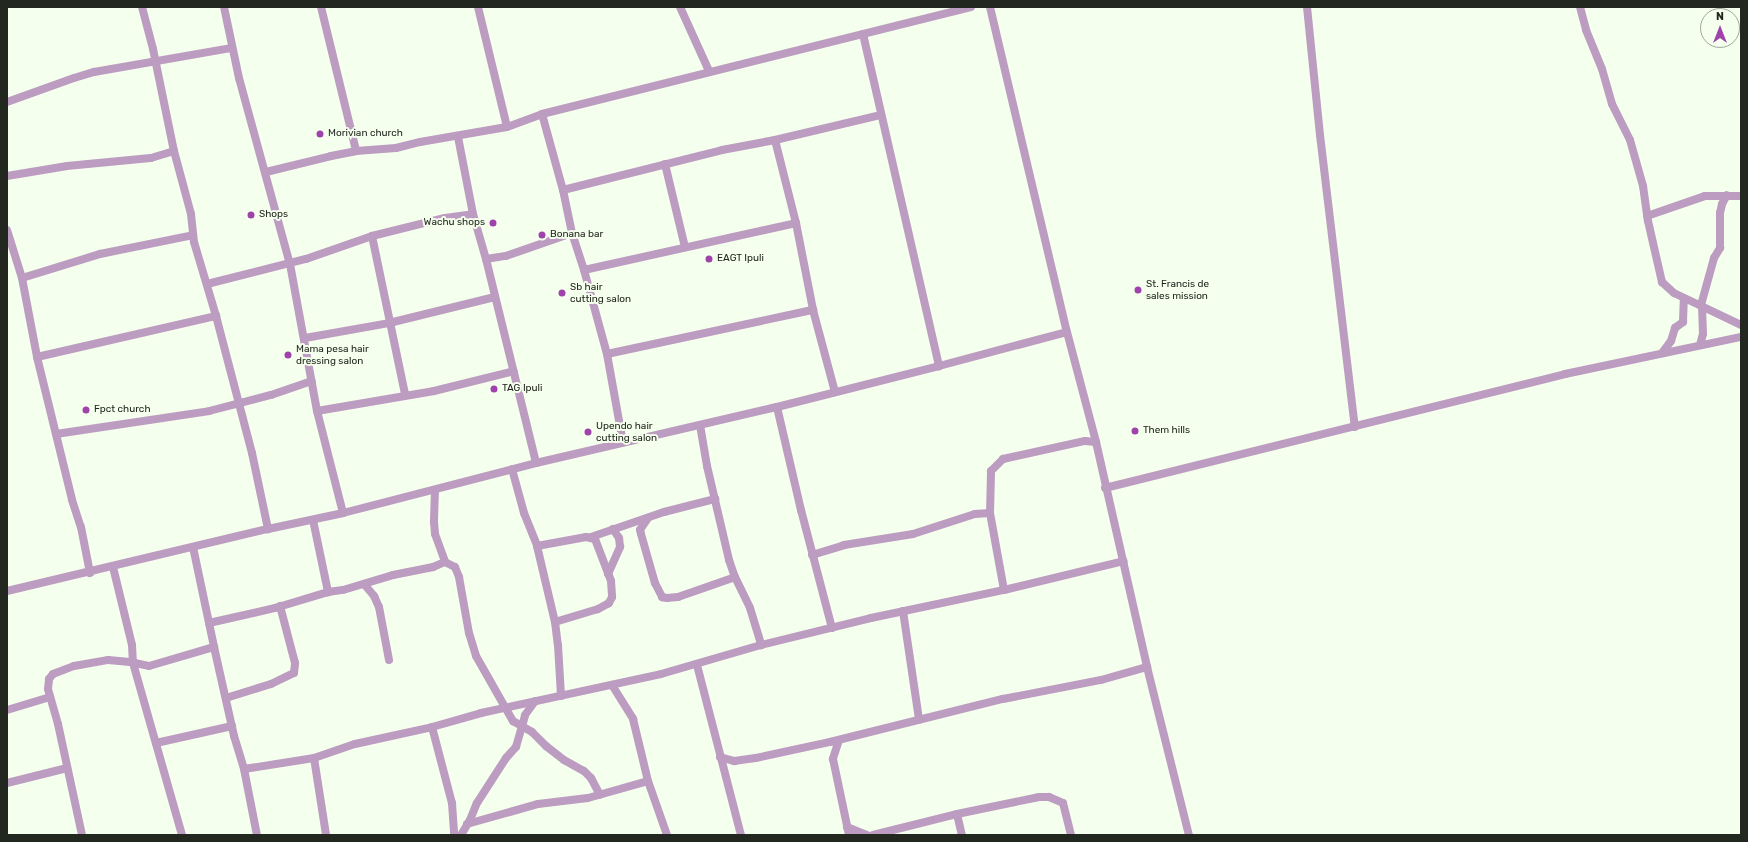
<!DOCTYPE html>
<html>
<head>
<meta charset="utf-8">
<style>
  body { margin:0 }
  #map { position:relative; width:1748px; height:842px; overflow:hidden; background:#f5ffed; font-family:Rubik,sans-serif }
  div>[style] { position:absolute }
  .street>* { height:8px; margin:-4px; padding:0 4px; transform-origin:4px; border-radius:4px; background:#bd9cc1 }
  .dots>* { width:11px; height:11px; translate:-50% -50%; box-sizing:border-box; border:2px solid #f5ffed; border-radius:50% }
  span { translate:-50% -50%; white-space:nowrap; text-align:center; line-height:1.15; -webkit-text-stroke:4px #f5ffed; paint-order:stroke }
  .poi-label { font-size:10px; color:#22271f }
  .left { translate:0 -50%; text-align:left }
  .right { translate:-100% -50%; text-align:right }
  .frame { position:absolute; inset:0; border:8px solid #22271f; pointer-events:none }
  .north { position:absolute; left:1700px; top:8px; width:40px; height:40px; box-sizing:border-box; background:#f5ffed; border:1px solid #a1a99b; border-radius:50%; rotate:0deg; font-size:11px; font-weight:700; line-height:16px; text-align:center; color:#22271f }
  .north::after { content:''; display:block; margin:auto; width:14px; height:18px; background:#9f42ac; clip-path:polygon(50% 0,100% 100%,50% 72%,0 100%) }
</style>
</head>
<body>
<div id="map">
  <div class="street">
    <div style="left:142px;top:7px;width:43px;rotate:75.3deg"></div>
    <div style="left:153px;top:49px;width:104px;rotate:78.4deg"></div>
    <div style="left:174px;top:151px;width:65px;rotate:74.9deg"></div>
    <div style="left:191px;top:214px;width:28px;rotate:84deg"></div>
    <div style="left:194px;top:242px;width:77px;rotate:73.4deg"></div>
    <div style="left:216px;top:316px;width:142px;rotate:75.3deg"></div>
    <div style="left:252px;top:453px;width:78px;rotate:78.1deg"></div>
    <div style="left:224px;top:7px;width:73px;rotate:78.1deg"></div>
    <div style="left:239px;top:78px;width:193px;rotate:74.7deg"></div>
    <div style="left:290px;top:264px;width:149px;rotate:79.6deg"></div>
    <div style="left:317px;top:411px;width:105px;rotate:75.7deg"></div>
    <div style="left:321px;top:7px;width:148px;rotate:76.3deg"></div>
    <div style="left:478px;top:7px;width:123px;rotate:76.4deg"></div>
    <div style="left:680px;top:7px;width:70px;rotate:65.6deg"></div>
    <div style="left:990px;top:7px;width:334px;rotate:76.7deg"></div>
    <div style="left:1067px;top:332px;width:114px;rotate:75.2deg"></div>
    <div style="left:1096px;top:442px;width:231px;rotate:77.2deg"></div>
    <div style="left:1147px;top:667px;width:173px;rotate:76deg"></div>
    <div style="left:1307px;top:7px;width:129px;rotate:84.2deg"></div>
    <div style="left:1320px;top:135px;width:294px;rotate:83.2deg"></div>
    <div style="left:1580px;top:7px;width:24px;rotate:75deg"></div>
    <div style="left:1586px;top:30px;width:42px;rotate:67.7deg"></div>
    <div style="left:1602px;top:69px;width:36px;rotate:74deg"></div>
    <div style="left:1612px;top:104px;width:40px;rotate:63.4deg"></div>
    <div style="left:1630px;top:140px;width:48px;rotate:74.2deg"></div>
    <div style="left:1643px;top:186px;width:35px;rotate:82deg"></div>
    <div style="left:1648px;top:221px;width:63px;rotate:77.1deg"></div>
    <div style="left:1662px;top:282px;width:16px;rotate:43deg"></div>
    <div style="left:1674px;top:293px;width:74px;rotate:25.5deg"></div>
    <div style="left:863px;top:34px;width:341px;rotate:77.1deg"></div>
    <div style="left:7px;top:102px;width:71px;rotate:-19.7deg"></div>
    <div style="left:74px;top:78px;width:21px;rotate:-17deg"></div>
    <div style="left:94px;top:72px;width:140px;rotate:-9.9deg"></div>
    <div style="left:542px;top:114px;width:442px;rotate:-14deg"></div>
    <div style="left:458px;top:137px;width:78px;rotate:79deg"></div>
    <div style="left:473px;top:214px;width:47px;rotate:73.9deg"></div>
    <div style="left:486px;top:259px;width:210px;rotate:76.2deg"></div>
    <div style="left:775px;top:140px;width:86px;rotate:75.8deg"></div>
    <div style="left:796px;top:223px;width:89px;rotate:78.9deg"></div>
    <div style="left:813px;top:310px;width:85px;rotate:75deg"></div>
    <div style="left:665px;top:164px;width:85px;rotate:76.5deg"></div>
    <div style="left:266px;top:172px;width:67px;rotate:-13.8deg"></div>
    <div style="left:331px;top:156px;width:25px;rotate:-11deg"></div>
    <div style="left:356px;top:151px;width:40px;rotate:-4.3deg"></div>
    <div style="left:396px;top:148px;width:25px;rotate:-14deg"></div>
    <div style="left:420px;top:142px;width:88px;rotate:-9.8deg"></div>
    <div style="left:507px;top:127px;width:37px;rotate:-20deg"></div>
    <div style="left:542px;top:114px;width:79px;rotate:74.6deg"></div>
    <div style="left:563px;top:190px;width:44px;rotate:78.2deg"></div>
    <div style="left:572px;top:233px;width:39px;rotate:72deg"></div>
    <div style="left:584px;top:270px;width:87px;rotate:74.7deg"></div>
    <div style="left:607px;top:354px;width:90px;rotate:79.8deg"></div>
    <div style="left:7px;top:176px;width:61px;rotate:-9.5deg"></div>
    <div style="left:67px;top:166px;width:84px;rotate:-5.4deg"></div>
    <div style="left:151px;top:158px;width:24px;rotate:-17deg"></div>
    <div style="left:563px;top:190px;width:164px;rotate:-14.1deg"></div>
    <div style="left:722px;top:150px;width:54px;rotate:-10.7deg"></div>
    <div style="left:775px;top:140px;width:109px;rotate:-13.3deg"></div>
    <div style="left:1647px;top:216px;width:61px;rotate:-19deg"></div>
    <div style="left:1705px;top:196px;width:36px"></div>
    <div style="left:7px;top:230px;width:50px;rotate:72.6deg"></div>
    <div style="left:22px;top:278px;width:80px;rotate:79.2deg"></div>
    <div style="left:37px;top:357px;width:147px;rotate:76.2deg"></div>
    <div style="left:72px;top:500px;width:28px;rotate:72deg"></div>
    <div style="left:81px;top:527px;width:47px;rotate:78.9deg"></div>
    <div style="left:372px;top:236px;width:161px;rotate:78.2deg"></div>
    <div style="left:486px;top:259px;width:20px;rotate:-9deg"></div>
    <div style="left:506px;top:256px;width:70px;rotate:-19.2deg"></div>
    <div style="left:584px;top:270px;width:217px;rotate:-12.5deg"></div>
    <div style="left:22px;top:278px;width:82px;rotate:-17.1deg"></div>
    <div style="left:100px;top:254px;width:95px;rotate:-11.5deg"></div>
    <div style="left:207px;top:284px;width:102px;rotate:-14.2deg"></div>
    <div style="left:306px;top:259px;width:70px;rotate:-19.2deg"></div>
    <div style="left:372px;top:236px;width:75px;rotate:-13.9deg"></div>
    <div style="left:445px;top:218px;width:28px;rotate:-8deg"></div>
    <div style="left:1701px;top:305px;width:49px;rotate:-74.5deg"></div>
    <div style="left:1714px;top:258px;width:12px;rotate:-59deg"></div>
    <div style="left:1720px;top:248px;width:35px;rotate:-90deg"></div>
    <div style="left:1720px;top:213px;width:9px;rotate:-77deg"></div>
    <div style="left:1722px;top:204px;width:10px;rotate:-61deg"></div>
    <div style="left:305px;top:338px;width:85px;rotate:-10.1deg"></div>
    <div style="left:389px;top:323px;width:109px;rotate:-13.8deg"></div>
    <div style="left:1700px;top:345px;width:11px;rotate:-75deg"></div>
    <div style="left:1703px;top:334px;width:28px;rotate:-92deg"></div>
    <div style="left:1662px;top:353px;width:15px;rotate:-53deg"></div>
    <div style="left:1671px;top:341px;width:14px;rotate:-73deg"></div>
    <div style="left:1675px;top:328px;width:10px;rotate:-37deg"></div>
    <div style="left:1683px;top:322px;width:23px;rotate:-88deg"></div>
    <div style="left:607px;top:354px;width:211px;rotate:-12.1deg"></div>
    <div style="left:37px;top:357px;width:184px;rotate:-12.9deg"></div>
    <div style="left:777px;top:407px;width:106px;rotate:76.9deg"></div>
    <div style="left:801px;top:510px;width:122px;rotate:75.3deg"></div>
    <div style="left:317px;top:411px;width:119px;rotate:-9.7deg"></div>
    <div style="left:434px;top:391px;width:82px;rotate:-14deg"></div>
    <div style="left:700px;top:425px;width:42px;rotate:80.3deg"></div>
    <div style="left:707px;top:466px;width:97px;rotate:76.8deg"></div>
    <div style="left:729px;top:560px;width:18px;rotate:71deg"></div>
    <div style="left:735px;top:577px;width:34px;rotate:64deg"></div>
    <div style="left:750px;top:608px;width:39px;rotate:73deg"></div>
    <div style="left:56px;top:434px;width:155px;rotate:-8.5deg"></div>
    <div style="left:209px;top:411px;width:64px;rotate:-14.5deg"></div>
    <div style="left:271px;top:395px;width:43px;rotate:-18.9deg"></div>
    <div style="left:512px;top:469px;width:46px;rotate:74.7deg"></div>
    <div style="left:524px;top:513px;width:35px;rotate:68deg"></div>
    <div style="left:537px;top:546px;width:78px;rotate:76.7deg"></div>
    <div style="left:555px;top:622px;width:23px;rotate:83deg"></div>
    <div style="left:558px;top:645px;width:51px;rotate:86.6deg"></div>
    <div style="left:1105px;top:488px;width:474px;rotate:-13.9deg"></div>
    <div style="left:1565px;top:374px;width:180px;rotate:-11.9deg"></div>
    <div style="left:435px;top:490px;width:32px;rotate:92deg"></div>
    <div style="left:434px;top:522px;width:12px;rotate:85deg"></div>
    <div style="left:435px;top:534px;width:30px;rotate:70deg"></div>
    <div style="left:445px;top:562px;width:11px;rotate:27deg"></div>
    <div style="left:455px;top:567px;width:11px;rotate:68deg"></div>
    <div style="left:459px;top:577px;width:57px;rotate:79.9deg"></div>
    <div style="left:469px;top:633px;width:24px;rotate:73deg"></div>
    <div style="left:476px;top:656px;width:75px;rotate:60.4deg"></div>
    <div style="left:513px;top:721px;width:22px;rotate:30deg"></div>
    <div style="left:532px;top:732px;width:20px;rotate:45deg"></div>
    <div style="left:546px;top:746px;width:23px;rotate:38deg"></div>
    <div style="left:564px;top:760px;width:23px;rotate:29deg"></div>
    <div style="left:584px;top:771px;width:10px;rotate:45deg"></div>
    <div style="left:591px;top:778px;width:19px;rotate:62deg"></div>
    <div style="left:648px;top:518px;width:14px;rotate:124deg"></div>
    <div style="left:640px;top:530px;width:4px;rotate:76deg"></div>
    <div style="left:641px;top:534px;width:51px;rotate:74.1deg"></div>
    <div style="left:655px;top:583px;width:16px;rotate:63deg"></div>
    <div style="left:662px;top:597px;width:5px;rotate:11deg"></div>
    <div style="left:667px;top:598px;width:11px;rotate:-5deg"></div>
    <div style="left:678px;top:597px;width:60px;rotate:-19.3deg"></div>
    <div style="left:313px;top:520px;width:74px;rotate:78.2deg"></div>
    <div style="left:591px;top:537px;width:77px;rotate:-18.9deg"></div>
    <div style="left:664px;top:512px;width:53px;rotate:-14.3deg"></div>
    <div style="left:537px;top:546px;width:50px;rotate:-10.4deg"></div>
    <div style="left:586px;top:537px;width:9px;rotate:13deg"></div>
    <div style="left:595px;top:539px;width:45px;rotate:69.1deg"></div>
    <div style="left:611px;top:581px;width:16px;rotate:86deg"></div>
    <div style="left:612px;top:597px;width:7px;rotate:117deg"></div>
    <div style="left:609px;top:603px;width:13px;rotate:151deg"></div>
    <div style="left:598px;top:609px;width:45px;rotate:163.2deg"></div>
    <div style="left:193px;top:547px;width:102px;rotate:78.1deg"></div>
    <div style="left:214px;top:647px;width:91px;rotate:77.3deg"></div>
    <div style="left:234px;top:736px;width:34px;rotate:73deg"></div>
    <div style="left:244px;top:769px;width:67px;rotate:78.9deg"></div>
    <div style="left:812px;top:555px;width:34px;rotate:-17deg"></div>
    <div style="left:844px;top:545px;width:70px;rotate:-9.1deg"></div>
    <div style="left:913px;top:534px;width:65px;rotate:-17.9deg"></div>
    <div style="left:975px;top:514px;width:15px;rotate:-4deg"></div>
    <div style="left:113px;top:567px;width:80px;rotate:76.3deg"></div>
    <div style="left:132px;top:645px;width:18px;rotate:87deg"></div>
    <div style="left:133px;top:663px;width:179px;rotate:74.1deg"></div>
    <div style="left:608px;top:574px;width:30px;rotate:-66deg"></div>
    <div style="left:620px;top:547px;width:9px;rotate:-96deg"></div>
    <div style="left:619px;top:538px;width:11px;rotate:-124deg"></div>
    <div style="left:364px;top:584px;width:16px;rotate:50deg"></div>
    <div style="left:374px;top:596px;width:12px;rotate:66deg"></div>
    <div style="left:379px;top:607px;width:54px;rotate:79.3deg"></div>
    <div style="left:1004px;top:590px;width:78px;rotate:-100.3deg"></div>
    <div style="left:990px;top:513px;width:42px;rotate:-88.6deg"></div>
    <div style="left:991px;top:471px;width:17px;rotate:-45deg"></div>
    <div style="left:1003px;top:459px;width:84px;rotate:-12.4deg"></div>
    <div style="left:1085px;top:441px;width:11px;rotate:5deg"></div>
    <div style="left:7px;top:591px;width:268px;rotate:-13.4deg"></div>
    <div style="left:268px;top:529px;width:77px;rotate:-12deg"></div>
    <div style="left:343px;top:513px;width:199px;rotate:-14.5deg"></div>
    <div style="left:536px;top:463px;width:247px;rotate:-13.1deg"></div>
    <div style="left:777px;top:407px;width:167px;rotate:-14.2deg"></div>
    <div style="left:939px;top:366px;width:132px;rotate:-14.9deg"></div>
    <div style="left:903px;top:611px;width:110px;rotate:81.6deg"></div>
    <div style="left:209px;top:623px;width:68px;rotate:-12.8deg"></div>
    <div style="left:275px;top:608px;width:55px;rotate:-16.8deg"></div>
    <div style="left:328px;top:592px;width:15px;rotate:-8deg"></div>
    <div style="left:343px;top:590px;width:52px;rotate:-16.7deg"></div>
    <div style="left:393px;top:575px;width:41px;rotate:-11.3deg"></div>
    <div style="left:433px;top:567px;width:13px;rotate:-23deg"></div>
    <div style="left:697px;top:665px;width:176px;rotate:75.5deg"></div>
    <div style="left:612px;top:685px;width:40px;rotate:58deg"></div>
    <div style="left:633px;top:719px;width:64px;rotate:76.4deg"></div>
    <div style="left:648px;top:781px;width:57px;rotate:70.6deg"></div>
    <div style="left:226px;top:698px;width:47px;rotate:-17.3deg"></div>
    <div style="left:271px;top:684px;width:25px;rotate:-26deg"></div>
    <div style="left:294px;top:673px;width:10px;rotate:-84deg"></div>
    <div style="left:295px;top:663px;width:59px;rotate:-104.7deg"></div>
    <div style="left:7px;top:710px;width:45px;rotate:-16.8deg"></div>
    <div style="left:432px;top:727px;width:79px;rotate:75.3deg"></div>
    <div style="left:452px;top:803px;width:32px;rotate:86deg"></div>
    <div style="left:839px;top:740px;width:20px;rotate:108deg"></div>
    <div style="left:833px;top:759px;width:78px;rotate:78.1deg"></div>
    <div style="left:156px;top:743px;width:78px;rotate:-12.6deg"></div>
    <div style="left:720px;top:757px;width:15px;rotate:16deg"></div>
    <div style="left:734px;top:761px;width:22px;rotate:-8deg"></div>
    <div style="left:756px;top:758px;width:76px;rotate:-12.2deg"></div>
    <div style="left:830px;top:742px;width:178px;rotate:-14deg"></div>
    <div style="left:1003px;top:699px;width:100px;rotate:-11deg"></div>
    <div style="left:1101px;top:680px;width:48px;rotate:-15.8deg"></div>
    <div style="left:314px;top:758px;width:78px;rotate:81.1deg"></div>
    <div style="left:244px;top:769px;width:71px;rotate:-8.9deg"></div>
    <div style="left:314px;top:758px;width:43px;rotate:-18.9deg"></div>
    <div style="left:355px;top:744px;width:79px;rotate:-12.4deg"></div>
    <div style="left:432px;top:727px;width:51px;rotate:-15.9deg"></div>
    <div style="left:481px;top:713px;width:184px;rotate:-12.2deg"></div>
    <div style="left:661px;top:674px;width:104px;rotate:-16.2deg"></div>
    <div style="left:761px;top:645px;width:113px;rotate:-13.8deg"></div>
    <div style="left:871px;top:618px;width:136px;rotate:-11.9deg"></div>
    <div style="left:1004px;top:590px;width:123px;rotate:-13.6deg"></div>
    <div style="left:7px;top:783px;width:62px;rotate:-14deg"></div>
    <div style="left:957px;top:814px;width:22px;rotate:77deg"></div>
    <div style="left:467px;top:824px;width:74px;rotate:-15.7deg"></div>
    <div style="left:538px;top:804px;width:50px;rotate:-6.8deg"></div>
    <div style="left:588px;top:798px;width:62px;rotate:-15.8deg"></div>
    <div style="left:847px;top:827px;width:22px;rotate:22deg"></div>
    <div style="left:82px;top:835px;width:114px;rotate:-102.2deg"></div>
    <div style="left:58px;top:724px;width:36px;rotate:-106deg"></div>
    <div style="left:48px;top:689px;width:10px;rotate:-84deg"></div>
    <div style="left:49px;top:679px;width:6px;rotate:-51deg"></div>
    <div style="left:53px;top:674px;width:22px;rotate:-21deg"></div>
    <div style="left:74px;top:666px;width:35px;rotate:-10deg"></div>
    <div style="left:108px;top:660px;width:22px;rotate:5deg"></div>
    <div style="left:130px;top:662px;width:19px;rotate:12deg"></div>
    <div style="left:149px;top:666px;width:68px;rotate:-16.3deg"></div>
    <div style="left:461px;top:835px;width:17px;rotate:-59deg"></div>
    <div style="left:470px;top:820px;width:18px;rotate:-68deg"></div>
    <div style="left:477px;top:803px;width:54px;rotate:-57.2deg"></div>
    <div style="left:506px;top:758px;width:15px;rotate:-48deg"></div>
    <div style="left:516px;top:747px;width:33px;rotate:-74deg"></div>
    <div style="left:525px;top:715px;width:17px;rotate:-54deg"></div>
    <div style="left:873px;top:835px;width:87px;rotate:-14deg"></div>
    <div style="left:957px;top:814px;width:84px;rotate:-11.7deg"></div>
    <div style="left:1039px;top:797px;width:10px"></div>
    <div style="left:1049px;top:797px;width:15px;rotate:23deg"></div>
    <div style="left:1063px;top:803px;width:33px;rotate:76deg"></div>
  </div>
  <div class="dots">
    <div style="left:320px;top:134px;background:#9f42ac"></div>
    <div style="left:251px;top:215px;background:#9f42ac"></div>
    <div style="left:493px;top:223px;background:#9f42ac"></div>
    <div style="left:542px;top:235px;background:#9f42ac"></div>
    <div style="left:709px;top:259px;background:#9f42ac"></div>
    <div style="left:1138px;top:290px;background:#9f42ac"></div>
    <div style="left:562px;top:293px;background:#9f42ac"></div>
    <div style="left:288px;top:355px;background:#9f42ac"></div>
    <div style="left:494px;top:389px;background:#9f42ac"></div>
    <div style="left:86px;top:410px;background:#9f42ac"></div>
    <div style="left:1135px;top:431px;background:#9f42ac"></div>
    <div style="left:588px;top:432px;background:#9f42ac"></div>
  </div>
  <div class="poi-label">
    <span class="left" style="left:328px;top:134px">Morivian church</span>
    <span class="left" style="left:259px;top:215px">Shops</span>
    <span class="right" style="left:485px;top:223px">Wachu shops</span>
    <span class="left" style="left:550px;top:235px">Bonana bar</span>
    <span class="left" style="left:717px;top:259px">EAGT Ipuli</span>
    <span class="left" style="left:1146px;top:290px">St. Francis de<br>sales mission</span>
    <span class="left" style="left:570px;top:293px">Sb hair<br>cutting salon</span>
    <span class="left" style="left:296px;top:355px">Mama pesa hair<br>dressing salon</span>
    <span class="left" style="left:502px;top:389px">TAG Ipuli</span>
    <span class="left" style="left:94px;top:410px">Fpct church</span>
    <span class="left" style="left:596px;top:432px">Upendo hair<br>cutting salon</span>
    <span class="left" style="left:1143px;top:431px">Them hills</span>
  </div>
  <div class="frame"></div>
  <div class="north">N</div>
</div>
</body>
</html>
